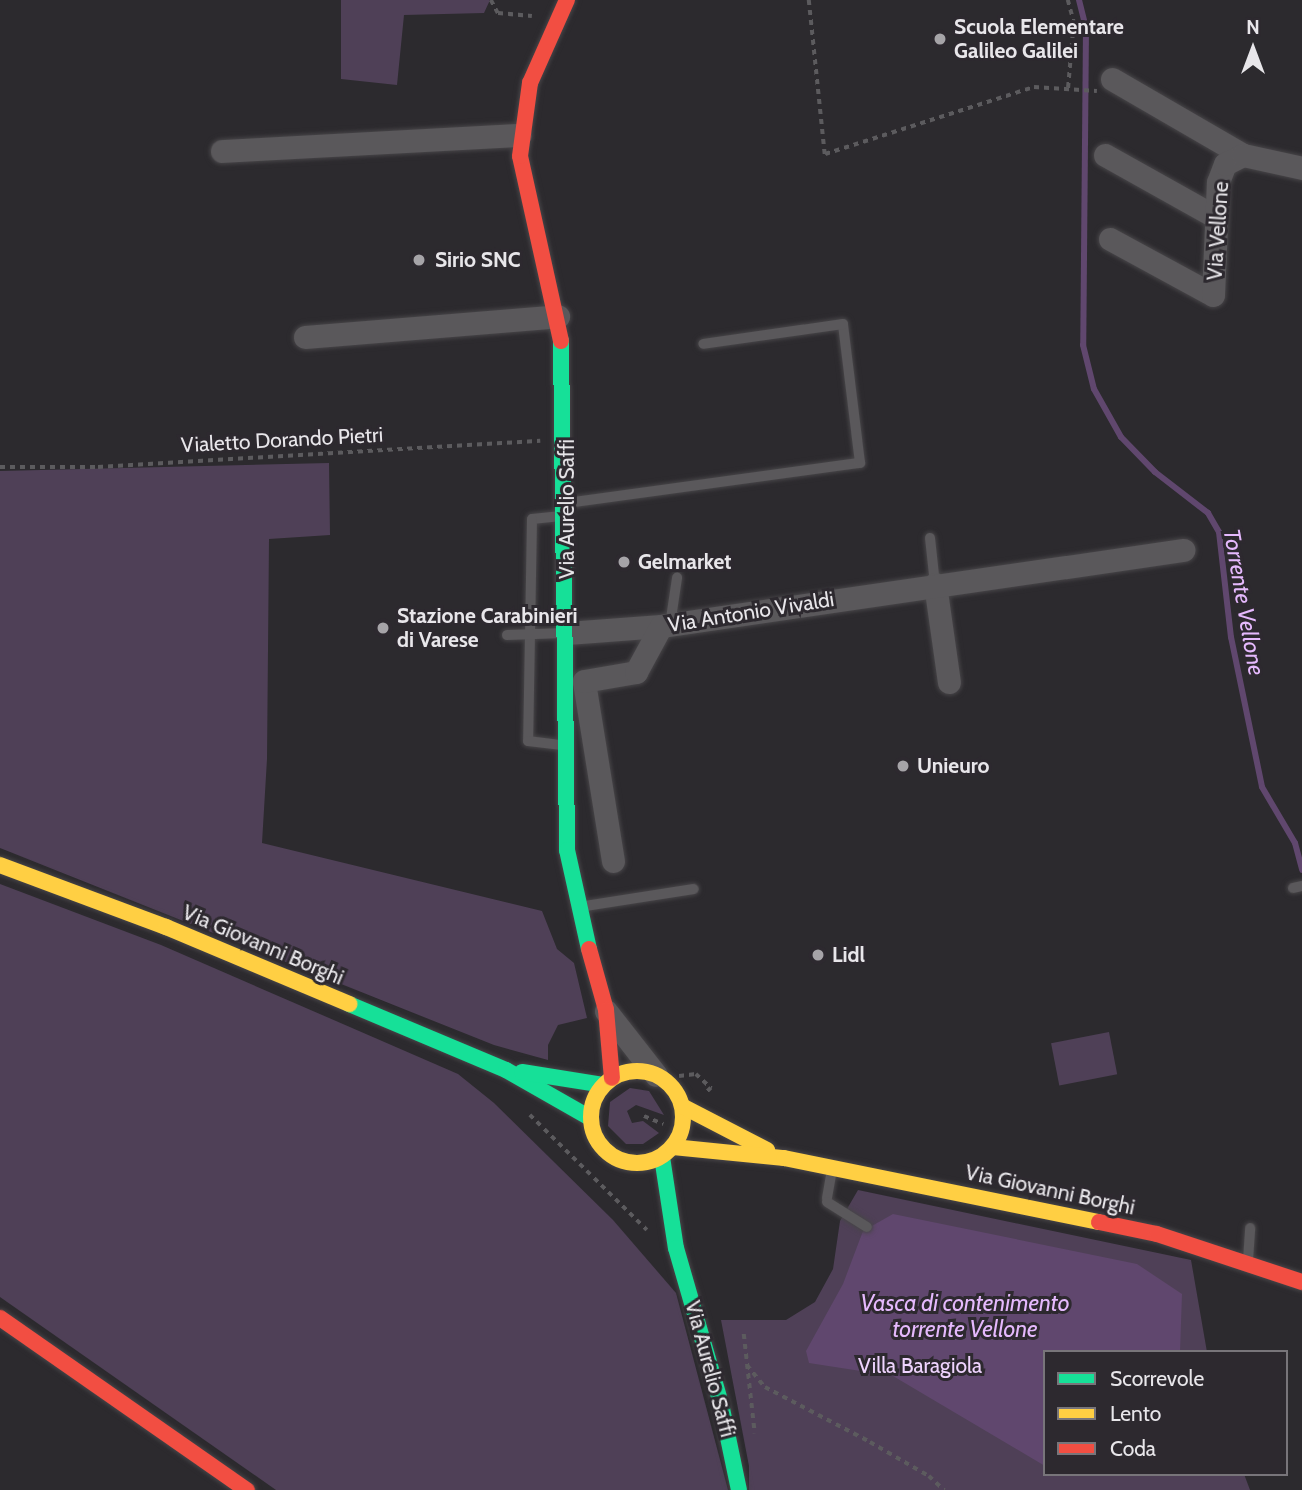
<!DOCTYPE html>
<html>
<head>
<meta charset="utf-8">
<style>
  body { margin:0 }
  #map { position:relative; width:1302px; height:1490px; overflow:hidden; background:#2c2a2e; font-family:Cabin,sans-serif }
  div>[style] { position:absolute }
  .green>* { inset:0; background:#4f4057; transform-origin:0 0 }
  .water>* { inset:0; background:#60476e }
  .stream>* { height:6px; margin:-3px; padding:0 3px; transform-origin:3px; border-radius:3px; background:#60476e }
  .path>* { height:3.5px; margin-top:-1.75px; transform-origin:0; background:repeating-linear-gradient(90deg,#5c5b5e 0 5px,transparent 0 10px) }
  .roads { filter:drop-shadow(0 0 2px #474548) drop-shadow(0 0 2px #474548) }
  .lane>* { height:10px; margin:-5px; padding:0 5px; transform-origin:5px; border-radius:5px; background:#5a585b }
  .street>* { height:23px; margin:-11.5px; padding:0 11.5px; transform-origin:11.5px; border-radius:11.5px; background:#5a585b }
  .fast>* { height:16px; margin:-8px; padding:0 8px; transform-origin:8px; border-radius:8px; background:#16e098 }
  .slow>* { height:16px; margin:-8px; padding:0 8px; transform-origin:8px; border-radius:8px; background:#ffcf43 }
  .slow>.ring { margin:-8px; padding:0; box-sizing:content-box; background:none; border:16px solid #ffcf43; border-radius:50% }
  .jam>* { height:16px; margin:-8px; padding:0 8px; transform-origin:8px; border-radius:8px; background:#f24e42 }
  .dots>* { width:19px; height:19px; translate:-50% -50%; box-sizing:border-box; border:4px solid #2d292f; border-radius:50% }
  span { translate:-50% -50%; white-space:nowrap; text-align:center; line-height:1.15; -webkit-text-stroke:6px #2d292f; paint-order:stroke }
  .poi-label { font-size:21px; color:#e8e6ea; font-weight:700 }
  .left { translate:0 -50%; text-align:left }
  .street-label { font-size:21px; color:#e8e6ea }
  .park-label { font-size:21px; color:#efd4fe }
  .water-label { font-size:23px; color:#e5b9fd; font-style:italic }
  .legend { position:absolute; left:1043px; top:1350px; width:245px; height:126px; box-sizing:border-box; background:#2d292f; border:2px solid #78757a; margin:0; padding:9px 12px; list-style:none; font-size:21px; color:#e8e6ea }
  .legend li { display:flex; align-items:center; gap:14px; height:35px }
  .legend b { width:35px; border:2px solid #78757a }
  .north { position:absolute; left:1218px; top:14px; width:70px; height:70px; -webkit-text-stroke:5px #2d292f; paint-order:stroke; rotate:0deg; font-size:19px; font-weight:700; line-height:28px; text-align:center; color:#e8e6ea }
  .north::after { content:''; display:block; margin:auto; width:24px; height:32px; background:#e8e6ea; clip-path:polygon(50% 0,100% 100%,50% 72%,0 100%) }
</style>
</head>
<body>
<div id="map">
  <div class="green">
    <div style="clip-path:polygon(341px 0,490px 0,484px 13px,404px 15px,397px 85px,341px 79px)"></div>
    <div style="clip-path:polygon(329px 463px,330px 535px,269px 539px,267px 759px,262px 843px,542px 911px,557px 949px,574px 963px,587px 1018px,558px 1025px,548px 1045px,548px 1060px,494px 1045px,0 848px,0 471px)"></div>
    <div style="clip-path:polygon(0 884px,161px 945px,458px 1074px,494px 1103px,613px 1220px,676px 1293px,728px 1490px,276px 1490px,0 1297px)"></div>
    <div style="left:1109px;top:1032px;width:43px;height:59px;rotate:79deg"></div>
    <div style="clip-path:polygon(630px 1088px,649px 1091px,664px 1115px,636px 1105px,627px 1111px,632px 1123px,643px 1121px,659px 1133px,643px 1144px,626px 1144px,608px 1126px,610px 1102px)"></div>
    <div style="clip-path:polygon(858px 1190px,1191px 1260px,1207px 1352px,1045px 1352px,1045px 1474px,1244px 1474px,1250px 1490px,749px 1490px,749px 1466px,721px 1320px,786px 1320px,815px 1302px,833px 1269px,840px 1221px)"></div>
  </div>
  <div class="water">
    <div style="clip-path:polygon(893px 1214px,1137px 1264px,1182px 1294px,1180px 1352px,1045px 1352px,1045px 1466px,893px 1376px,809px 1363px,806px 1351px,843px 1284px,863px 1231px)"></div>
  </div>
  <div class="stream">
    <div style="left:1079px;top:0;width:29px;rotate:76deg"></div>
    <div style="left:1086px;top:28px;width:317px;rotate:90.5deg"></div>
    <div style="left:1083px;top:345px;width:45px;rotate:76deg"></div>
    <div style="left:1094px;top:389px;width:55px;rotate:60.6deg"></div>
    <div style="left:1121px;top:437px;width:49px;rotate:45.8deg"></div>
    <div style="left:1155px;top:472px;width:67px;rotate:37.7deg"></div>
    <div style="left:1208px;top:513px;width:22px;rotate:60deg"></div>
    <div style="left:1219px;top:532px;width:106px;rotate:83.5deg"></div>
    <div style="left:1231px;top:637px;width:153px;rotate:78.3deg"></div>
    <div style="left:1262px;top:787px;width:65px;rotate:59.5deg"></div>
    <div style="left:1295px;top:843px;width:28px;rotate:75deg"></div>
  </div>
  <div class="path">
    <div style="left:491px;top:0;width:15px;rotate:62deg"></div>
    <div style="left:498px;top:13px;width:34px;rotate:5deg"></div>
    <div style="left:809px;top:0;width:155px;rotate:84.1deg"></div>
    <div style="left:825px;top:154px;width:219px;rotate:-17.8deg"></div>
    <div style="left:1034px;top:87px;width:63px;rotate:3.6deg"></div>
    <div style="left:1068px;top:0;width:24px;rotate:75deg"></div>
    <div style="left:1074px;top:23px;width:68px;rotate:95deg"></div>
    <div style="left:0;top:467px;width:98px"></div>
    <div style="left:98px;top:467px;width:443px;rotate:-3.4deg"></div>
    <div style="left:679px;top:1076px;width:17px;rotate:-7deg"></div>
    <div style="left:696px;top:1074px;width:21px;rotate:43deg"></div>
    <div style="left:711px;top:1088px;width:6px;rotate:135deg"></div>
    <div style="left:530px;top:1115px;width:164px;rotate:44.5deg"></div>
    <div style="left:644px;top:1116px;width:21px;rotate:23deg"></div>
    <div style="left:744px;top:1334px;width:100px;rotate:83.7deg"></div>
    <div style="left:747px;top:1365px;width:28px;rotate:51deg"></div>
    <div style="left:765px;top:1387px;width:119px;rotate:27.6deg"></div>
    <div style="left:870px;top:1442px;width:68px;rotate:30deg"></div>
    <div style="left:929px;top:1476px;width:21px;rotate:43deg"></div>
  </div>
  <div class="roads">
    <div class="lane">
      <div style="left:567px;top:503px;width:296px;rotate:-7.8deg"></div>
      <div style="left:860px;top:463px;width:140px;rotate:-97deg"></div>
      <div style="left:843px;top:324px;width:141px;rotate:171.9deg"></div>
      <div style="left:561px;top:516px;width:29px;rotate:174deg"></div>
      <div style="left:532px;top:519px;width:222px;rotate:91deg"></div>
      <div style="left:528px;top:741px;width:34px;rotate:7deg"></div>
      <div style="left:930px;top:538px;width:46px;rotate:83.8deg"></div>
      <div style="left:670px;top:625px;width:48px;rotate:-81.5deg"></div>
      <div style="left:507px;top:635px;width:57px;rotate:-2deg"></div>
      <div style="left:1293px;top:888px;width:9px;rotate:-13deg"></div>
      <div style="left:579px;top:907px;width:116px;rotate:-8.9deg"></div>
      <div style="left:827px;top:1198px;width:28px;rotate:-80deg"></div>
      <div style="left:827px;top:1202px;width:47px;rotate:32deg"></div>
      <div style="left:1248px;top:1260px;width:32px;rotate:-86deg"></div>
    </div>
    <div class="street">
      <div style="left:1112px;top:79px;width:151px;rotate:30.1deg"></div>
      <div style="left:222px;top:151px;width:298px;rotate:-3.1deg"></div>
      <div style="left:1105px;top:155px;width:127px;rotate:29.2deg"></div>
      <div style="left:1110px;top:239px;width:117px;rotate:28.5deg"></div>
      <div style="left:1213px;top:295px;width:113px;rotate:-87.5deg"></div>
      <div style="left:1218px;top:182px;width:19px;rotate:-69deg"></div>
      <div style="left:1225px;top:164px;width:20px;rotate:-27deg"></div>
      <div style="left:1243px;top:155px;width:60px;rotate:12.4deg"></div>
      <div style="left:305px;top:337px;width:254px;rotate:-4.7deg"></div>
      <div style="left:935px;top:584px;width:99px;rotate:81.9deg"></div>
      <div style="left:567px;top:633px;width:94px;rotate:-4.3deg"></div>
      <div style="left:661px;top:626px;width:528px;rotate:-8.28deg"></div>
      <div style="left:613px;top:861px;width:182px;rotate:-99.2deg"></div>
      <div style="left:584px;top:681px;width:53px;rotate:-9.8deg"></div>
      <div style="left:636px;top:672px;width:52px;rotate:-61.5deg"></div>
      <div style="left:606px;top:1011px;width:81px;rotate:52deg"></div>
    </div>
    <div class="fast">
      <div style="left:561px;top:341px;width:509px;rotate:89.32deg"></div>
      <div style="left:567px;top:850px;width:101px;rotate:77.5deg"></div>
      <div style="left:349px;top:1004px;width:170px;rotate:22.8deg"></div>
      <div style="left:506px;top:1070px;width:97px;rotate:29.7deg"></div>
      <div style="left:522px;top:1072px;width:82px;rotate:9.1deg"></div>
      <div style="left:662px;top:1157px;width:92px;rotate:81.3deg"></div>
      <div style="left:676px;top:1248px;width:162px;rotate:73.9deg"></div>
      <div style="left:721px;top:1404px;width:88px;rotate:78.2deg"></div>
    </div>
    <div class="slow">
      <div style="left:0;top:865px;width:177px;rotate:20.5deg"></div>
      <div style="left:166px;top:927px;width:199px;rotate:22.8deg"></div>
      <div class="ring" style="left:591px;top:1071px;width:76px;height:76px"></div>
      <div style="left:682px;top:1106px;width:96px;rotate:27.4deg"></div>
      <div style="left:673px;top:1147px;width:112px;rotate:5.7deg"></div>
      <div style="left:784px;top:1158px;width:321px;rotate:11.5deg"></div>
    </div>
    <div class="jam">
      <div style="left:561px;top:341px;width:189px;rotate:-102.5deg"></div>
      <div style="left:520px;top:156px;width:74px;rotate:-82.2deg"></div>
      <div style="left:530px;top:83px;width:91px;rotate:-66deg"></div>
      <div style="left:589px;top:949px;width:63px;rotate:74.4deg"></div>
      <div style="left:606px;top:1010px;width:68px;rotate:85deg"></div>
      <div style="left:1099px;top:1222px;width:59px;rotate:11.7deg"></div>
      <div style="left:1157px;top:1234px;width:153px;rotate:18.3deg"></div>
      <div style="left:0;top:1318px;width:301px;rotate:34.9deg"></div>
    </div>
  </div>
  <div class="dots">
    <div style="left:940px;top:39px;background:#a6a4a8"></div>
    <div style="left:419px;top:260px;background:#a6a4a8"></div>
    <div style="left:624px;top:562px;background:#a6a4a8"></div>
    <div style="left:383px;top:628px;background:#a6a4a8"></div>
    <div style="left:903px;top:766px;background:#a6a4a8"></div>
    <div style="left:818px;top:955px;background:#a6a4a8"></div>
  </div>
  <div class="poi-label">
    <span class="left" style="left:954px;top:39px">Scuola Elementare<br>Galileo Galilei</span>
    <span class="left" style="left:435px;top:260px">Sirio SNC</span>
    <span class="left" style="left:638px;top:562px">Gelmarket</span>
    <span class="left" style="left:397px;top:628px">Stazione Carabinieri<br>di Varese</span>
    <span class="left" style="left:917px;top:766px">Unieuro</span>
    <span class="left" style="left:832px;top:955px">Lidl</span>
  </div>
  <div class="street-label">
    <span style="left:1218px;top:231px;rotate:-86deg">Via Vellone</span>
    <span style="left:282px;top:440px;rotate:-3deg">Vialetto Dorando Pietri</span>
    <span style="left:567px;top:509px;rotate:-90deg">Via Aurelio Saffi</span>
    <span style="left:751px;top:612px;rotate:-9deg">Via Antonio Vivaldi</span>
    <span style="left:263px;top:945px;rotate:23deg">Via Giovanni Borghi</span>
    <span style="left:1050px;top:1190px;rotate:12deg">Via Giovanni Borghi</span>
    <span style="left:710px;top:1369px;rotate:75deg">Via Aurelio Saffi</span>
  </div>
  <div class="park-label">
    <span style="left:920px;top:1366px">Villa Baragiola</span>
  </div>
  <div class="water-label">
    <span style="left:1244px;top:602px;rotate:80deg">Torrente Vellone</span>
    <span style="left:965px;top:1316px">Vasca di contenimento<br>torrente Vellone</span>
  </div>
  <ul class="legend">
  <li><b style="height:9px;background:#16e098"></b>Scorrevole</li>
  <li><b style="height:9px;background:#ffcf43"></b>Lento</li>
  <li><b style="height:9px;background:#f24e42"></b>Coda</li>
  </ul>
  <div class="north">N</div>
</div>
</body>
</html>
